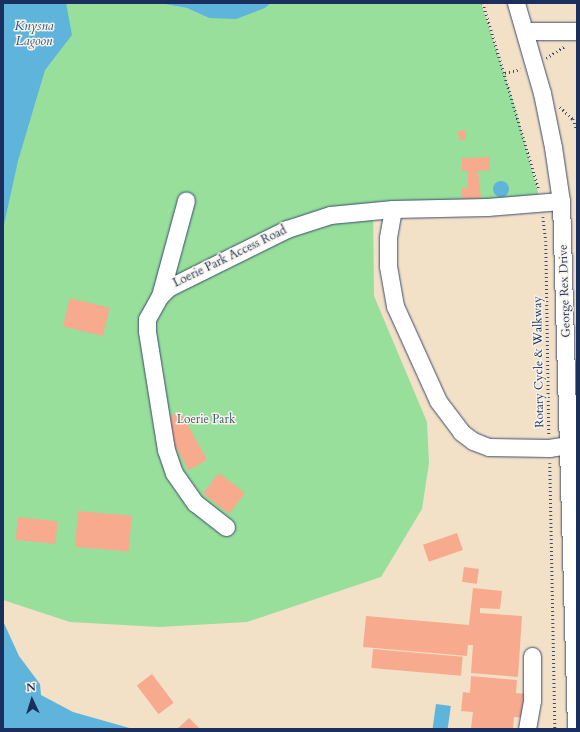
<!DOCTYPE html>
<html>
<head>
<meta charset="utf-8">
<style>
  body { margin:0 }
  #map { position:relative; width:580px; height:732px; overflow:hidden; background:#f3e1c7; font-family:Cardo,serif }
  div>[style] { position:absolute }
  .green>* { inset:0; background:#97df9a }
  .water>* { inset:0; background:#5fb4db; transform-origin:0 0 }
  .round { border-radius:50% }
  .building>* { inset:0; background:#f8aa8e; transform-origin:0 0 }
  .path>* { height:2.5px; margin-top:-1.25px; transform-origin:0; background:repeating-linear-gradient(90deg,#3b4a6e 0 1px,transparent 0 4px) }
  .roads { filter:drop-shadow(0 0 1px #3b4a6e) drop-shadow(0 0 1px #3b4a6e) }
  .minor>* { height:17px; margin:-8.5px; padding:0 8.5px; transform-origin:8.5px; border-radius:8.5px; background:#fff }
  span { translate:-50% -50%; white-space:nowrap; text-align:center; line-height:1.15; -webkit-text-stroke:3px #f7f3e8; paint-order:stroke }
  .street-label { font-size:12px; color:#1b2f5e }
  .park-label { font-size:12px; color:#3a5b6d }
  .water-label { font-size:13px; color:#2f5784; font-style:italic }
  .frame { position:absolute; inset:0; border:4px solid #1b2f5e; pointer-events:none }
  .north { position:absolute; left:12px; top:680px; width:40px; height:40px; -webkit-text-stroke:3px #f7f3e8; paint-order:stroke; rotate:356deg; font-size:11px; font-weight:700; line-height:16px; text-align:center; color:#1b2f5e }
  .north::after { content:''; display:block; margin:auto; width:14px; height:18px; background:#1b2f5e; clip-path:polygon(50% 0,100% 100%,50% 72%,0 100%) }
</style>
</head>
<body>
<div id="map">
  <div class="green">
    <div style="clip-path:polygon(3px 3px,158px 3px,187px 8px,209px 18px,265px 8px,271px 3px,481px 3px,514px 104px,541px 203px,373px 203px,374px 296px,427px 422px,429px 463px,422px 509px,381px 577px,247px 622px,159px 627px,70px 622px,3px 600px)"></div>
  </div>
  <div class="water">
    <div style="clip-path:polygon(3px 3px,66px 3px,72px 35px,45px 70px,18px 161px,3px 229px)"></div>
    <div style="clip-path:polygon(158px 3px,215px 4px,271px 3px,265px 8px,236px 19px,209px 18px,187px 8px)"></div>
    <div class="round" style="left:493px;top:181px;width:16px;height:16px"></div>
    <div style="clip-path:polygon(3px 621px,19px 656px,40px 684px,41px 695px,73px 712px,133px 729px,3px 729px)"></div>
    <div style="left:436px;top:704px;width:15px;height:25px;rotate:8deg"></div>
  </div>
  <div class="building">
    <div style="clip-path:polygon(466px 130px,466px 140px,459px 140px,458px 131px)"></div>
    <div style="clip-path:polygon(490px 157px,490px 170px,478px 171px,481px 198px,462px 199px,462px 188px,468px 188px,468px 171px,462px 171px,462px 158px)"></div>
    <div style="left:70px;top:298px;width:41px;height:29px;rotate:14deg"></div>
    <div style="left:180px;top:411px;width:56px;height:21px;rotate:61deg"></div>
    <div style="left:219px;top:473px;width:33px;height:26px;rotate:38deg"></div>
    <div style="left:78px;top:511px;width:54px;height:36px;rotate:5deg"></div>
    <div style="left:18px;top:517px;width:40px;height:23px;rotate:6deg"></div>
    <div style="left:457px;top:533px;width:18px;height:36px;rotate:71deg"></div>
    <div style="left:464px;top:567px;width:15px;height:15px;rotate:8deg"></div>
    <div style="clip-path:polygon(473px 588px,502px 591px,500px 609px,480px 608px,480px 613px,522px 616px,518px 677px,471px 673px,473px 645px,468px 645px,467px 656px,363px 647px,366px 616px,469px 625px)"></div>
    <div style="left:373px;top:649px;width:90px;height:19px;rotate:5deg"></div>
    <div style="left:152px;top:674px;width:36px;height:19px;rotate:53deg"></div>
    <div style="clip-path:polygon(471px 676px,517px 680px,516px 693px,527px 694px,525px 718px,514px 717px,513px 729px,471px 728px,473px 712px,461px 711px,463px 692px,470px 693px)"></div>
    <div style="clip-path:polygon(189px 718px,200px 729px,177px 729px)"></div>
  </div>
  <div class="path">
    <div style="left:483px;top:3px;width:195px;rotate:73.3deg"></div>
    <div style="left:546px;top:58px;width:22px;rotate:-32deg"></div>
    <div style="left:505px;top:73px;width:16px;rotate:-14deg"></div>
    <div style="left:560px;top:107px;width:18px;rotate:43deg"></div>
    <div style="left:573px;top:119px;width:12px;rotate:70deg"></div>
    <div style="left:543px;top:217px;width:24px;rotate:83deg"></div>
    <div style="left:546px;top:241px;width:193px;rotate:89.1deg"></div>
    <div style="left:550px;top:463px;width:266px;rotate:88.9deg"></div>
  </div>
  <div class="roads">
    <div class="minor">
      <div style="left:516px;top:3px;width:94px;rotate:73.9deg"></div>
      <div style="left:542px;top:93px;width:55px;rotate:78.5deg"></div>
      <div style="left:553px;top:147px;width:55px;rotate:81.6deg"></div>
      <div style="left:561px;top:201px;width:528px;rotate:88.37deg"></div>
      <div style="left:525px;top:31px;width:52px"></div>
      <div style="left:393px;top:209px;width:29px;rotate:100deg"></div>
      <div style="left:388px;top:238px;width:28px;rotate:90deg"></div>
      <div style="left:388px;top:266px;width:41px;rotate:80.1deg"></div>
      <div style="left:395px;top:306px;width:104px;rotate:65.6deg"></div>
      <div style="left:438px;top:401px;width:39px;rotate:53deg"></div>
      <div style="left:461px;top:432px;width:15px;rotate:37deg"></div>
      <div style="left:473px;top:441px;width:17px;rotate:21deg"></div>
      <div style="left:489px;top:447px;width:60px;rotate:1deg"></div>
      <div style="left:549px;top:448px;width:20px;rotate:-9deg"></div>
      <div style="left:160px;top:296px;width:99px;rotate:-74.8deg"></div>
      <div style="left:226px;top:527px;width:39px;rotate:-142deg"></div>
      <div style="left:195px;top:503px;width:37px;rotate:-125deg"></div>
      <div style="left:174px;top:473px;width:24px;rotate:-109deg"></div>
      <div style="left:166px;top:450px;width:121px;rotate:-99.1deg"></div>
      <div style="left:147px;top:331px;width:12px;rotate:-90deg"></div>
      <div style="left:147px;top:319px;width:26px;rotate:-61deg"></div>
      <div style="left:160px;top:296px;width:11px;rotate:-45deg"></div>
      <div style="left:168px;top:288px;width:133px;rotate:-26.4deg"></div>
      <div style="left:287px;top:229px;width:45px;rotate:-18deg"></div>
      <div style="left:330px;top:215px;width:63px;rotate:-5.4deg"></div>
      <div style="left:393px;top:209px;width:94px;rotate:-1.2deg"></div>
      <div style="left:487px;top:207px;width:74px;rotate:-4.6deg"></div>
      <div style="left:527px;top:729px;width:29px;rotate:-80deg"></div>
      <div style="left:532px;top:700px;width:44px;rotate:-90deg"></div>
    </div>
  </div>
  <div class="street-label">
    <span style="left:230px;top:257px;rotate:-26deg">Loerie Park Access Road</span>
    <span style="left:565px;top:291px;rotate:-92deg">George Rex Drive</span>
    <span style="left:539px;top:362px;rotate:-91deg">Rotary Cycle &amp; Walkway</span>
  </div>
  <div class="park-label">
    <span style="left:206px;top:420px">Loerie Park</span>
  </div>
  <div class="water-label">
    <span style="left:34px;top:34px">Knysna<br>Lagoon</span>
  </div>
  <div class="frame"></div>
  <div class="north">N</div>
</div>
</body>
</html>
